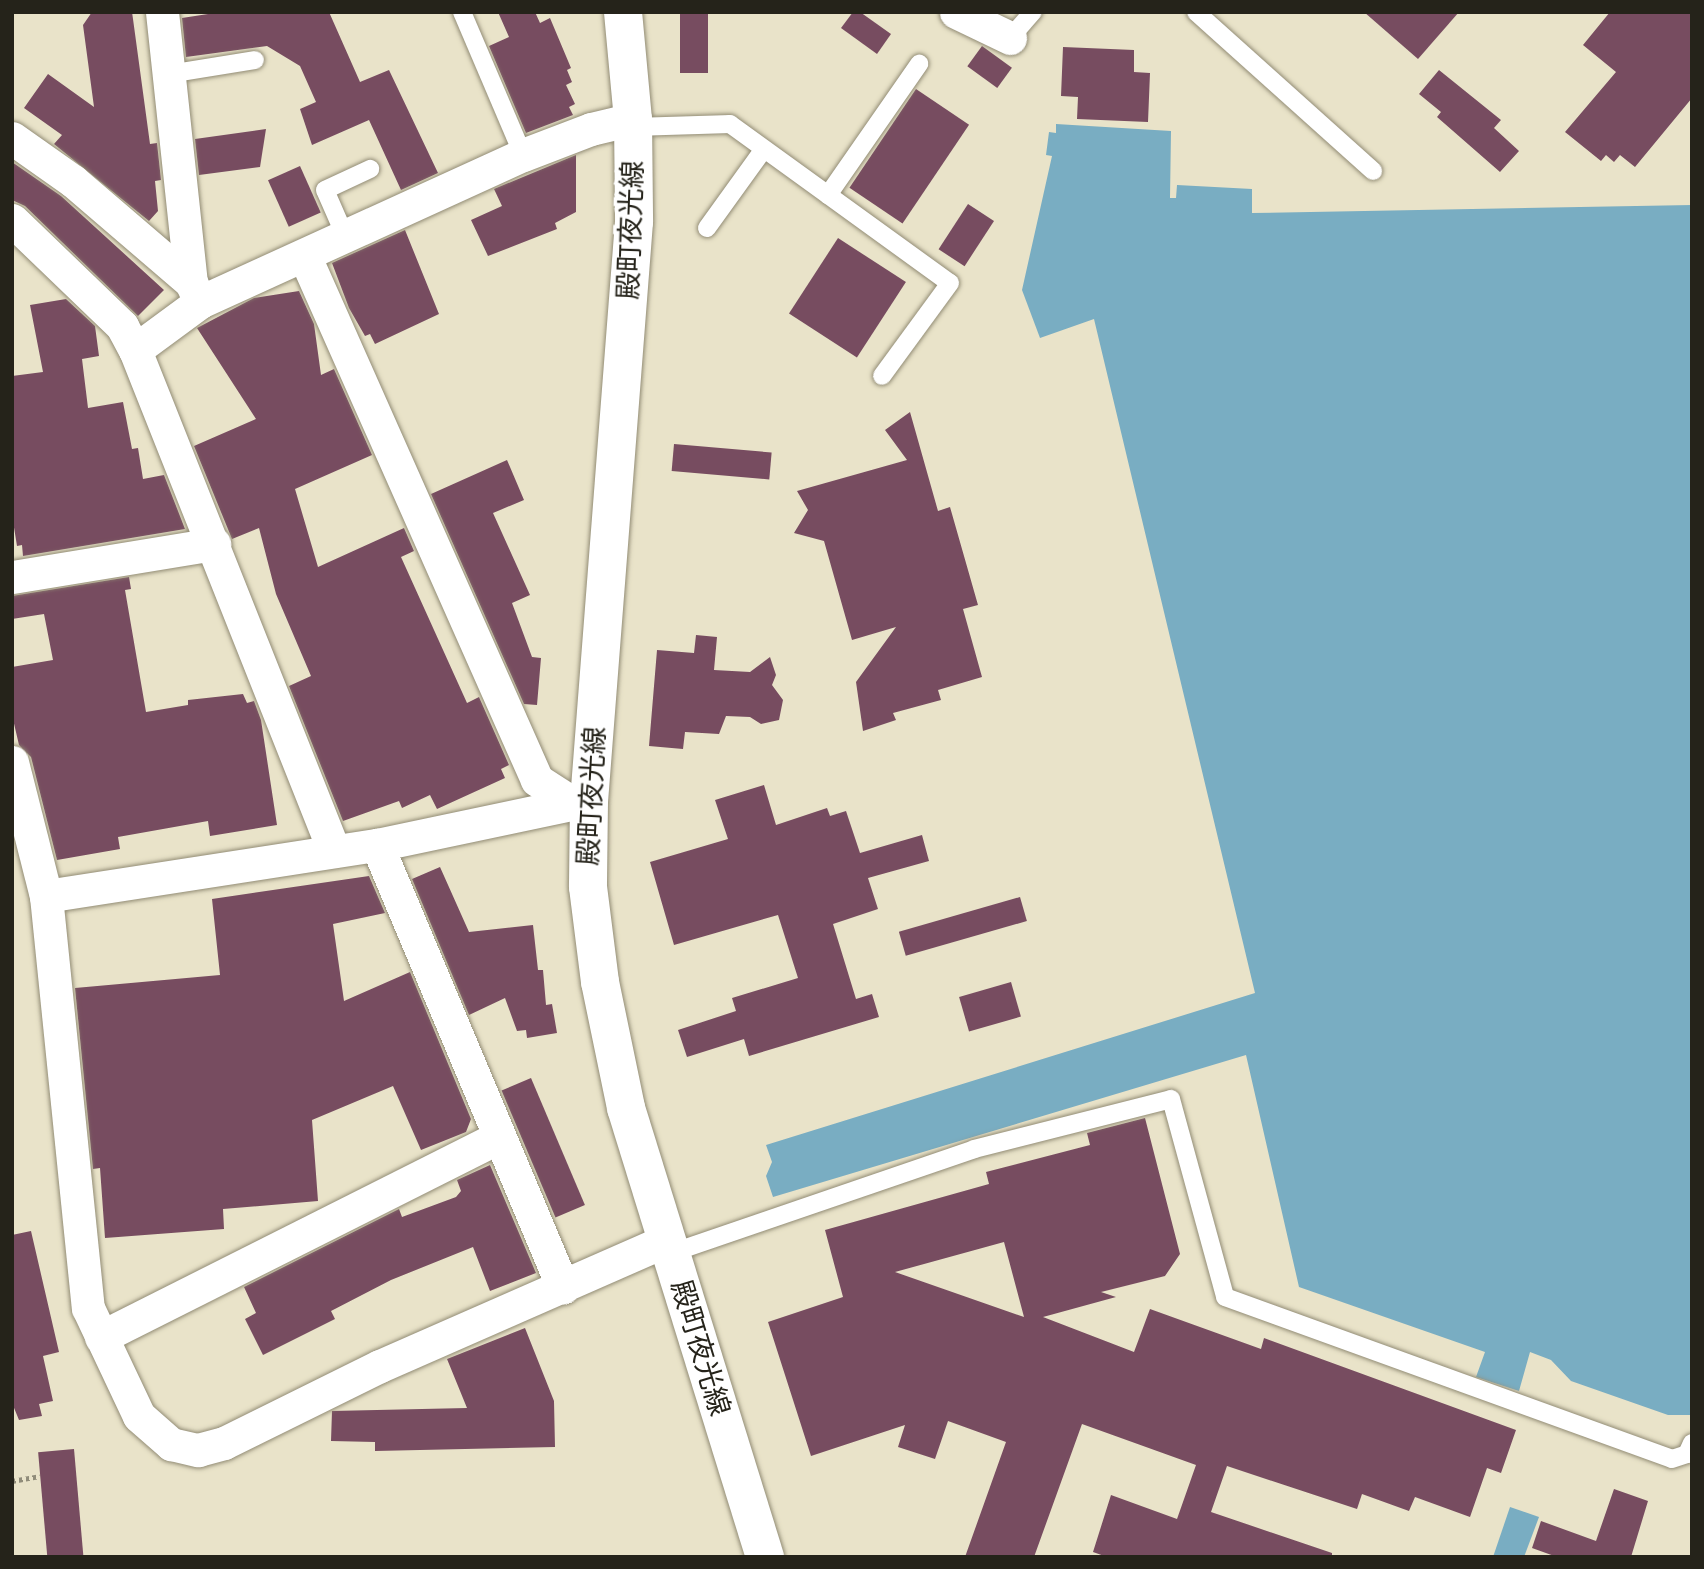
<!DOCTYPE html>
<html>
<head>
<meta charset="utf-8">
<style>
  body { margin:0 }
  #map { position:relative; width:1704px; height:1569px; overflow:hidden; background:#e9e3c9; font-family:Jost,"Noto Sans JP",sans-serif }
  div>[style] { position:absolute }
  .water>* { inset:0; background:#79adc2 }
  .building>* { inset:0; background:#774c60; transform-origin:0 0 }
  .path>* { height:4.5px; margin-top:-2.25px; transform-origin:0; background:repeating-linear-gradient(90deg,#908c7a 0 3.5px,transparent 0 7px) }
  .roads { filter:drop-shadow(0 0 2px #928c75) drop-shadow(0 0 2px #928c75) }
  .service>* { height:18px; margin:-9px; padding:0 9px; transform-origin:9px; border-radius:9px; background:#fff }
  .minor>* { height:33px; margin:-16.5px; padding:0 16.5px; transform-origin:16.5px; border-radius:16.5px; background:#fff }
  .tertiary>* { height:38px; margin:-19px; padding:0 19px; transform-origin:19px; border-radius:19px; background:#fff }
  span { translate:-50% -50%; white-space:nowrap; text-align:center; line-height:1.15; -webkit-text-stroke:7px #fff; paint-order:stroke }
  .street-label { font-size:28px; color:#25231a }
  .frame { position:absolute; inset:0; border:14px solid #25231a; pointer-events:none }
</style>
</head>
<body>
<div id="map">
  <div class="water">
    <div style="clip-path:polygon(1056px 124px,1171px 131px,1170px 198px,1176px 198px,1177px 185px,1252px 189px,1252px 213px,1692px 205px,1690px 1415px,1668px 1415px,1571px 1381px,1551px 1360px,1530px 1352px,1519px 1391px,1476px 1377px,1485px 1352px,1299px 1287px,1246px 1055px,773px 1197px,766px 1176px,772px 1162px,766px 1145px,1255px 993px,1094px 319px,1040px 338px,1022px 290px,1052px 156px,1046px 155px,1049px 132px,1056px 133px)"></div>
    <div style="clip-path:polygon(1510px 1507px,1539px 1517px,1524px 1557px,1493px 1557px)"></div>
  </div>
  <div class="building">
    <div style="clip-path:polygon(92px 12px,132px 12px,133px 19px,150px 144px,157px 143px,161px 180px,155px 181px,158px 211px,149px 221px,54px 144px,62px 135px,24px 108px,48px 74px,94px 107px,83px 25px)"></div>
    <div style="clip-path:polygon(221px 12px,329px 12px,360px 82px,389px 70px,438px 173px,401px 190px,369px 120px,312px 145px,300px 109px,316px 102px,300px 66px,267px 46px,186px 57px,182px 18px)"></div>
    <div style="clip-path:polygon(498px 12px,535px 12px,540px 23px,550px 18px,571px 68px,567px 70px,572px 82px,566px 85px,575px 104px,569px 107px,573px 115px,526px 133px,489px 46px,509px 37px)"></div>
    <div style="left:680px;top:12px;width:28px;height:61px"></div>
    <div style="clip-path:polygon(853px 12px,860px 12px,891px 34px,877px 54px,841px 28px)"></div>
    <div style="clip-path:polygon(1364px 12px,1459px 12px,1418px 59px)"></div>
    <div style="clip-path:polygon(1610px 12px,1692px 12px,1692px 98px,1635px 167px,1620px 155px,1614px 162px,1606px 155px,1601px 161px,1565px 132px,1616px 72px,1583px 45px)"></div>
    <div style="left:982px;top:46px;width:37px;height:25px;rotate:36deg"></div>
    <div style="clip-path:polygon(1063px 47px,1134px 50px,1134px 72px,1150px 73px,1148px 122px,1077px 119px,1078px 97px,1061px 96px)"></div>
    <div style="clip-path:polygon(1439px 70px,1501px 120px,1494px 128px,1519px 151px,1500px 172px,1437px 117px,1441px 112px,1419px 94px)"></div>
    <div style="left:916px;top:89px;width:64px;height:119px;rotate:34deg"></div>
    <div style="clip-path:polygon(266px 129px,260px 167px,199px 175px,195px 139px)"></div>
    <div style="clip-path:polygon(576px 155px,576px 212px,555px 223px,557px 229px,488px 256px,471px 220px,502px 206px,494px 189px)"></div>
    <div style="clip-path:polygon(12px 162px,61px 196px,164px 290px,138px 316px,25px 206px,12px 200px)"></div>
    <div style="left:300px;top:166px;width:51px;height:35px;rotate:66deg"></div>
    <div style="left:968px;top:204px;width:31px;height:54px;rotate:33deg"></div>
    <div style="clip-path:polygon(405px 230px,439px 314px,375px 344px,370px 334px,365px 336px,349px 308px,332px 263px)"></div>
    <div style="left:838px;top:238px;width:81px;height:90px;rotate:33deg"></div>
    <div style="clip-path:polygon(299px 291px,314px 324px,321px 375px,334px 369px,372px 455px,295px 489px,318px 567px,404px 528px,414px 551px,401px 557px,467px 703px,479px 697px,509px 765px,501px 769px,505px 778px,437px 809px,430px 795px,402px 808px,399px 801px,343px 821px,289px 686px,311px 676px,276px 594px,259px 528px,232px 539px,194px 446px,256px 419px,197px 328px,254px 298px)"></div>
    <div style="clip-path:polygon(66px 299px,95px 326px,99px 356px,82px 359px,88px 408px,123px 402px,132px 449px,138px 448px,143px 479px,164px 475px,185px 529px,23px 556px,22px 545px,17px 546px,12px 515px,12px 376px,43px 372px,30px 305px)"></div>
    <div style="clip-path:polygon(910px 412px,938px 511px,950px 507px,978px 605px,963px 609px,982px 677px,938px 690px,941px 700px,893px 713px,896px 720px,863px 731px,856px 682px,896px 627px,852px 640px,824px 541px,794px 533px,808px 510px,797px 491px,907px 460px,885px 430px)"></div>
    <div style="left:674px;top:444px;width:98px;height:27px;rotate:5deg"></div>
    <div style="clip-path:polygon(507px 460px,524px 500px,493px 513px,530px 595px,512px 603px,532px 657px,541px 658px,537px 705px,524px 704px,431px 494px)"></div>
    <div style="clip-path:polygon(129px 577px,131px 589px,125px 590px,146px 712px,188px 705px,188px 700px,243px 694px,247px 703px,254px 701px,261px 720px,277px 825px,210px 836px,208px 821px,118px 837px,120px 849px,57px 860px,31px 757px,19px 745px,12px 715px,12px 667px,53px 660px,44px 614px,12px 619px,12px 596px)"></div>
    <div style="clip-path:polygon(696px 635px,717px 637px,714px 670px,750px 672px,770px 657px,776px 675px,772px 685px,783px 700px,779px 720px,761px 724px,750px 717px,726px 716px,719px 734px,685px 732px,683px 749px,649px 746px,657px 650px,694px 653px)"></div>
    <div style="clip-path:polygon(764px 785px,776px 825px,827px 808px,830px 816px,846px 811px,860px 853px,922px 835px,929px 861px,868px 878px,878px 909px,833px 924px,856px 999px,872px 994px,879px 1017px,749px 1056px,744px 1039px,687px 1057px,678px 1030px,736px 1011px,732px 998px,798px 978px,778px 915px,674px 945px,650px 862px,728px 839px,715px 800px)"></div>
    <div style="clip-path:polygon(440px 867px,469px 932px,533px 925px,538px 970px,543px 970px,546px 1005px,552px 1004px,557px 1033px,527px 1038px,526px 1030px,517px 1031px,505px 998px,469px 1015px,412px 879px)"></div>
    <div style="clip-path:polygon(369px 876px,385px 913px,333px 924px,344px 1001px,410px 972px,471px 1119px,466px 1132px,421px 1150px,393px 1086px,312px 1120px,318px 1201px,223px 1209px,224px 1229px,105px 1238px,100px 1168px,93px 1169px,75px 988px,220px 975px,212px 899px)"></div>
    <div style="left:1020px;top:897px;width:25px;height:126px;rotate:74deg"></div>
    <div style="left:1011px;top:982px;width:36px;height:54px;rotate:74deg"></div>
    <div style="left:531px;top:1078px;width:138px;height:32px;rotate:67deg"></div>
    <div style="clip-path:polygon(evenodd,1145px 1118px,1180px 1254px,1165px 1276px,1101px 1292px,1116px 1297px,1043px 1317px,1134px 1352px,1150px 1309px,1261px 1349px,1264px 1338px,1516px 1430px,1501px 1473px,1487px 1468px,1470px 1517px,1415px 1497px,1409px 1511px,1362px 1494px,1357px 1509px,1227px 1466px,1211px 1512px,1332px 1553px,1332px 1557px,1107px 1557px,1093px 1552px,1111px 1495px,1177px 1519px,1196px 1465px,1082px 1424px,1034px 1557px,965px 1557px,1006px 1442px,948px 1421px,935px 1459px,898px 1447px,905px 1425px,811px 1456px,768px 1322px,843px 1297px,825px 1230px,989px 1184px,986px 1172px,1090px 1145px,1087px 1133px,1145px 1118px,1004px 1242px,1024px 1317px,895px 1272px,1004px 1242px)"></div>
    <div style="clip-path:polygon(490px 1165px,536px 1273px,490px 1291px,473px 1247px,391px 1280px,331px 1311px,335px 1319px,263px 1355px,245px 1319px,256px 1313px,244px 1287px,399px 1209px,402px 1217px,456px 1197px,461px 1191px,457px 1180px)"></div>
    <div style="clip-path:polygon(31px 1231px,59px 1352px,43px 1356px,53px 1401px,39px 1404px,42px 1416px,19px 1420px,12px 1403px,12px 1235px)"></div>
    <div style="clip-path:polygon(525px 1328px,554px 1401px,555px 1447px,375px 1451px,375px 1442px,331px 1441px,332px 1411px,467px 1408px,447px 1359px)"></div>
    <div style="left:74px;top:1449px;width:108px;height:36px;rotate:85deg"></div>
    <div style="clip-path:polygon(1614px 1489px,1648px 1501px,1631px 1557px,1557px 1557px,1532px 1548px,1541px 1521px,1596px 1541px)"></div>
  </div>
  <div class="path">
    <div style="left:12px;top:1481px;width:28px;rotate:-10deg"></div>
  </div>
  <div class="roads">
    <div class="service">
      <div style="left:462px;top:12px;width:155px;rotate:66.9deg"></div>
      <div style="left:1196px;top:12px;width:238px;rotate:41.9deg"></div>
      <div style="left:1010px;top:38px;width:35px;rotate:-49deg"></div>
      <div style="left:169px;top:74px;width:87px;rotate:-9.2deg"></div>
      <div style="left:634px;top:127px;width:96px;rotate:-1.8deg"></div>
      <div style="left:730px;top:124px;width:271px;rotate:35.9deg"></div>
      <div style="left:950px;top:283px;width:115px;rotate:126.2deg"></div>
      <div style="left:828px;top:195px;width:160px;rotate:-55.2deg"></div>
      <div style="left:707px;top:228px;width:97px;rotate:-54.2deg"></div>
      <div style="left:346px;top:238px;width:52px;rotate:-113.6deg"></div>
      <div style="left:325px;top:190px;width:50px;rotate:-25deg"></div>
      <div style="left:671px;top:1253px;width:320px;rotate:-18.9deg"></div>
      <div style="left:974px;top:1149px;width:203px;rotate:-14.2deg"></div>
      <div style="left:1171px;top:1099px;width:205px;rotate:74.7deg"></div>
      <div style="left:1225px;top:1297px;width:475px;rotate:19.9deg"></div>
      <div style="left:1672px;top:1459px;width:16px;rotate:-18deg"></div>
      <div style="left:1687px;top:1454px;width:12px;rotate:-66deg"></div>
    </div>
    <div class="minor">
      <div style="left:162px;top:12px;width:272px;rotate:83.9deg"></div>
      <div style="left:191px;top:282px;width:22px;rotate:66deg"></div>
      <div style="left:956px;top:12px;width:60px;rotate:25.7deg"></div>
      <div style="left:12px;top:138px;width:75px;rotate:35.2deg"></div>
      <div style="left:73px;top:181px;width:155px;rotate:40.6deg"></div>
      <div style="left:12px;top:220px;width:153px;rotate:43.9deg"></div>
      <div style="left:122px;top:326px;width:27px;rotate:62deg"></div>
      <div style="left:135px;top:350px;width:539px;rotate:68.34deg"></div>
      <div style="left:305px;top:257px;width:572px;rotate:66.08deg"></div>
      <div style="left:537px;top:780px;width:38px;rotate:33deg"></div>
      <div style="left:135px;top:350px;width:81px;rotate:-36.4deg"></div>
      <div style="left:200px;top:302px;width:355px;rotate:-24.5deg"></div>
      <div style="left:523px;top:155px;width:73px;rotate:-20.9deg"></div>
      <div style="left:591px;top:129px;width:43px;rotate:-13.4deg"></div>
      <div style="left:12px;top:577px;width:205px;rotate:-9.3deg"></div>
      <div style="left:12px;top:762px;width:138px;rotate:75.8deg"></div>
      <div style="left:46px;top:896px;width:414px;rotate:84.2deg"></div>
      <div style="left:88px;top:1308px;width:119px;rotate:64.7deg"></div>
      <div style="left:139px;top:1416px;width:43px;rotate:41.2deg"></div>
      <div style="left:171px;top:1444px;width:28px;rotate:13deg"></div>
      <div style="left:198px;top:1450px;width:27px;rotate:-15deg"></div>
      <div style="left:224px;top:1443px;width:174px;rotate:-26.3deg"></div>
      <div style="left:380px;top:1366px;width:311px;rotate:-23.7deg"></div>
      <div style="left:377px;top:845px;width:480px;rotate:67.2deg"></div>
      <div style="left:46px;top:896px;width:335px;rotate:-8.8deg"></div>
      <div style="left:377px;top:845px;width:213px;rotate:-11.9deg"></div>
      <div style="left:101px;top:1337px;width:445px;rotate:-26.7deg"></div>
    </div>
    <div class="tertiary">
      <div style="left:623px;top:12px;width:107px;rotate:84.7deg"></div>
      <div style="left:633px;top:119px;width:103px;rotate:89.4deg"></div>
      <div style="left:634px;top:222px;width:581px;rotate:94.44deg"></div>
      <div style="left:589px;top:801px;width:86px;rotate:90.7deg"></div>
      <div style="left:588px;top:887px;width:96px;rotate:82.8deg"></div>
      <div style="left:600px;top:982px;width:129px;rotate:78.3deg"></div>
      <div style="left:626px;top:1108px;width:470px;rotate:72.8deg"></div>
    </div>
  </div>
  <div class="street-label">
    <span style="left:631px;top:230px;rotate:-88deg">殿町夜光線</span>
    <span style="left:592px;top:796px;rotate:-87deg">殿町夜光線</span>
    <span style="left:700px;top:1348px;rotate:73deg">殿町夜光線</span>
  </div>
  <div class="frame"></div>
</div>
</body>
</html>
